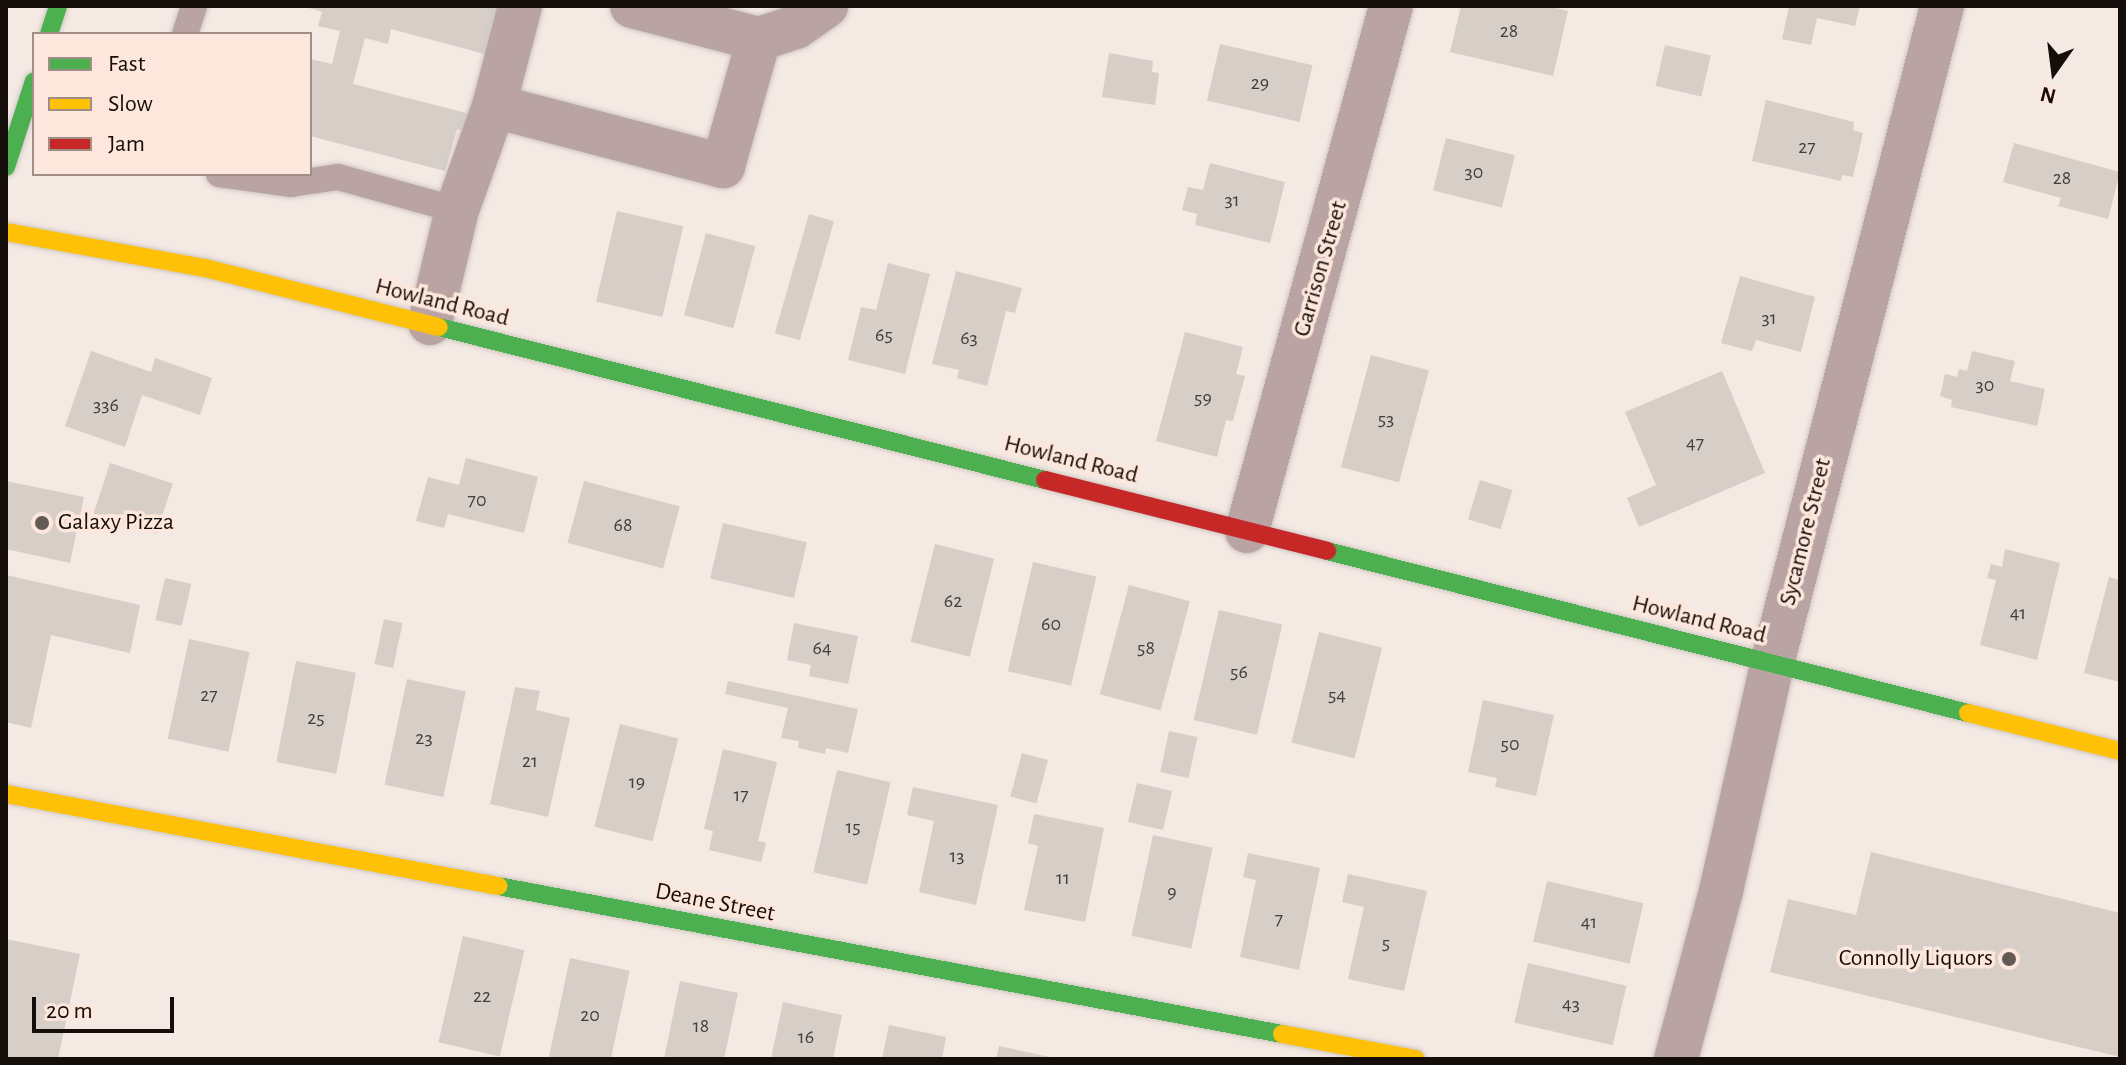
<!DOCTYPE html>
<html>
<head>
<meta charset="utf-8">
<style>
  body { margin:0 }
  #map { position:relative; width:2126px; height:1065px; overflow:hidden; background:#f5e9e3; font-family:"Alegreya Sans",sans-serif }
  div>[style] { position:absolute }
  .building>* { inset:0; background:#d6cec7; transform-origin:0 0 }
  .roads { filter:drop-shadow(0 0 2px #cfc7c2) drop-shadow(0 0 2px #cfc7c2) }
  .lane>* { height:26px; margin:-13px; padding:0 13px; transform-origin:13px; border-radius:13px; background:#baa4a3 }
  .street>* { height:44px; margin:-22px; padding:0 22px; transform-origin:22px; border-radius:22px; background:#baa4a3 }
  .fast>* { height:18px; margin:-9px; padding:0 9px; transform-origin:9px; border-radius:9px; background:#4caf50 }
  .slow>* { height:18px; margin:-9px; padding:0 9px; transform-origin:9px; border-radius:9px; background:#ffc107 }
  .jam>* { height:18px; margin:-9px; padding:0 9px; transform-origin:9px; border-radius:9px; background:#c62828 }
  .dots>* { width:22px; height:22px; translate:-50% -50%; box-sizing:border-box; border:4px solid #fde6db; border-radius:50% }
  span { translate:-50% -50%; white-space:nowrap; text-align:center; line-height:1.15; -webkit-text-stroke:7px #fde6db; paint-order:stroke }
  .number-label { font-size:20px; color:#443d38 }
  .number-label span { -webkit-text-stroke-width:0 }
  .street-label { font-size:24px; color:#140d09 }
  .poi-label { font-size:24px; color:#140d09 }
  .left { translate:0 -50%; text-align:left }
  .right { translate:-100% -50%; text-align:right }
  .frame { position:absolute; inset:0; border:8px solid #140d09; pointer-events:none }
  .legend { position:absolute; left:32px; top:32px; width:280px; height:144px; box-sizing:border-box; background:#fde6db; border:2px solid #a08f87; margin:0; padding:10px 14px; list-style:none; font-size:24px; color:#140d09 }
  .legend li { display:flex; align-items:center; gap:16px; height:40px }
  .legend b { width:40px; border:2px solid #a08f87 }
  .north { position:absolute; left:2014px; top:32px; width:80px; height:80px; -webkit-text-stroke:6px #fde6db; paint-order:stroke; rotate:194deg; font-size:22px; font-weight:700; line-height:32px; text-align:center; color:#140d09 }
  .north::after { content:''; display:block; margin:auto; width:28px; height:36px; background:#140d09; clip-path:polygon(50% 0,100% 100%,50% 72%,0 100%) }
  .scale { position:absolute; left:32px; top:997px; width:142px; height:36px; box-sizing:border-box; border:4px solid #140d09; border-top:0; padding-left:10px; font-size:24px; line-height:28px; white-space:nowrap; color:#140d09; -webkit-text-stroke:6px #fde6db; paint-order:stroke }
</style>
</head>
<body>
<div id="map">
  <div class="building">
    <div style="clip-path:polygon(303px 6px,489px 6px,504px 10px,492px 56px,391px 29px,388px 44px,365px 38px,353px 84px,470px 114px,465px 131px,457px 129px,445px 171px,310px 136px,310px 59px,332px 64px,340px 31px,318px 26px,322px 12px)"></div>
    <div style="clip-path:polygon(1461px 6px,1548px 6px,1568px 11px,1553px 76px,1450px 52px)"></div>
    <div style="clip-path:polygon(1789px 6px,1860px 6px,1855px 26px,1817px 18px,1811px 45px,1782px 39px)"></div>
    <div style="left:1220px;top:44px;width:95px;height:58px;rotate:13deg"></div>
    <div style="left:1665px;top:45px;width:47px;height:42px;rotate:13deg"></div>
    <div style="clip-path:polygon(1109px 53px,1153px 61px,1152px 72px,1159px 73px,1155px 105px,1102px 97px)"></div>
    <div style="clip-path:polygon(1766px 100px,1854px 122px,1853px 130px,1863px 133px,1853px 177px,1842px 175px,1841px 181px,1752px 161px)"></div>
    <div style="left:1446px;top:138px;width:71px;height:54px;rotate:14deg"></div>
    <div style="clip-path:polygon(2014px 143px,2120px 172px,2108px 219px,2058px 206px,2061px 198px,2003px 182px)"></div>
    <div style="clip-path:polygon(1210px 163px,1285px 182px,1270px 243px,1195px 225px,1197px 214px,1182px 210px,1188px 187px,1203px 190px)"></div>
    <div style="left:617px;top:211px;width:68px;height:93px;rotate:13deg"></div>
    <div style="left:809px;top:214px;width:26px;height:124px;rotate:16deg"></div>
    <div style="left:706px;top:233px;width:51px;height:85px;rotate:15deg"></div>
    <div style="clip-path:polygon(888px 263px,930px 274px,905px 374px,848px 360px,861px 307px,876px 310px)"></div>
    <div style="clip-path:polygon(956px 271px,1022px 288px,1015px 313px,1006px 311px,987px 386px,957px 378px,959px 370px,932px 364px)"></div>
    <div style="clip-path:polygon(1740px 276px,1815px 297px,1801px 352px,1756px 340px,1752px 351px,1721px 343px)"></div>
    <div style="clip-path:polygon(1185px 332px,1243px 347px,1236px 374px,1245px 376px,1233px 421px,1226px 420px,1217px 457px,1156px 441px)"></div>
    <div style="clip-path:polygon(91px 351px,151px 372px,155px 358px,212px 378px,200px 415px,142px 395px,125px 447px,65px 426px)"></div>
    <div style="clip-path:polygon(1972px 351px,2015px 361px,2010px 381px,2045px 389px,2037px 426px,1951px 407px,1952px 400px,1940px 396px,1945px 374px,1957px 377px,1959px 369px,1967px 371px)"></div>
    <div style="left:1371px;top:355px;width:60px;height:116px;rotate:15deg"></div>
    <div style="clip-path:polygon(1722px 371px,1765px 473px,1639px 527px,1627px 498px,1656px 485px,1625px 412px)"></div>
    <div style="clip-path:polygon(466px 458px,538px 477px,524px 533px,448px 514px,444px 528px,416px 521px,428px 477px,459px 485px)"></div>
    <div style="left:110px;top:463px;width:66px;height:53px;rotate:18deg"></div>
    <div style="left:1480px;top:480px;width:34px;height:41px;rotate:17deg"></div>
    <div style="clip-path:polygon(6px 481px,84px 497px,70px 563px,6px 549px)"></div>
    <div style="left:584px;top:481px;width:99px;height:64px;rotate:15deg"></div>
    <div style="left:723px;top:523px;width:86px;height:57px;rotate:13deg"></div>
    <div style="left:935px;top:544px;width:61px;height:101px;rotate:14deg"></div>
    <div style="clip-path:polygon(2005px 549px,2060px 563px,2037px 660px,1980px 645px,1996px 580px,1987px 578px,1991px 564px,2002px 567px)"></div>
    <div style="left:1033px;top:562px;width:65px;height:112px;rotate:13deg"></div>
    <div style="clip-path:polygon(6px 575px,140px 605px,130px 653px,51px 635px,31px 728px,6px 722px)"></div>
    <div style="clip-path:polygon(2109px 577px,2120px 580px,2120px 682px,2084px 673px)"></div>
    <div style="left:165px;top:578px;width:27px;height:43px;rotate:13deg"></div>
    <div style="left:1129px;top:585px;width:63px;height:113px;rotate:15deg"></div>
    <div style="left:1219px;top:610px;width:65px;height:113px;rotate:13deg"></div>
    <div style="left:384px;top:619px;width:19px;height:46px;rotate:12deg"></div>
    <div style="clip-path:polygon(794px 623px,858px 636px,848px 684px,809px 676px,811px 665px,787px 660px)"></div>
    <div style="left:1319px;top:632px;width:65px;height:114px;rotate:14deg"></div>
    <div style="left:189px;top:639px;width:62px;height:102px;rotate:12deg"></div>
    <div style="left:296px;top:661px;width:61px;height:103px;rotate:11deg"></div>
    <div style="left:407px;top:679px;width:60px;height:108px;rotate:12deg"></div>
    <div style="clip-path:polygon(728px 681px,858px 709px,848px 753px,826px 748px,825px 754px,798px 748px,799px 741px,781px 738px,788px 708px,725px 694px)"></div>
    <div style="clip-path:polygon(515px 687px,540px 691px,536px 710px,570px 718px,548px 817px,490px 804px)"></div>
    <div style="clip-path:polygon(1483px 700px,1554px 715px,1536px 796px,1495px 787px,1497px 778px,1468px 772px)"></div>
    <div style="left:620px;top:724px;width:60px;height:106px;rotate:14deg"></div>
    <div style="left:1169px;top:731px;width:29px;height:42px;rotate:12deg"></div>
    <div style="clip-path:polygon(723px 749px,777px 762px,758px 841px,766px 843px,761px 862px,709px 850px,713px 831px,704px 829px)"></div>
    <div style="left:1022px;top:753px;width:27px;height:45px;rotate:15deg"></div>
    <div style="left:837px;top:770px;width:55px;height:105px;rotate:13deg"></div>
    <div style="left:1137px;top:783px;width:36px;height:40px;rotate:13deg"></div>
    <div style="clip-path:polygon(913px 787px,998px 805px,976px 905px,919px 892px,934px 821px,907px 815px)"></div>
    <div style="clip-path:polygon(1034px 814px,1104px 828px,1085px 922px,1024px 910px,1038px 846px,1028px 843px)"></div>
    <div style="left:1153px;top:835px;width:61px;height:103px;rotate:12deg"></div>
    <div style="clip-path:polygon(1871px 852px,2120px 913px,2120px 1057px,1770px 972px,1788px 899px,1856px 915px)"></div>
    <div style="clip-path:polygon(1248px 853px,1320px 868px,1299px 970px,1240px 957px,1256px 880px,1243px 877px)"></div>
    <div style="clip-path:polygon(1348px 874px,1427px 891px,1404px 991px,1348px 979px,1364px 907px,1342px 902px)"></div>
    <div style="left:1547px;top:881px;width:99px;height:62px;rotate:13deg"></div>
    <div style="left:463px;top:936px;width:63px;height:109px;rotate:13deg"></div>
    <div style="clip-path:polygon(6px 939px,80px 954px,58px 1059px,6px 1059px)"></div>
    <div style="left:570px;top:958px;width:61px;height:103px;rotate:12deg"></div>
    <div style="left:1528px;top:963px;width:101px;height:61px;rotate:13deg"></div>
    <div style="clip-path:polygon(680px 981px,738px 993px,724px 1059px,664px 1059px)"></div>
    <div style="clip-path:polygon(783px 1002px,842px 1015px,833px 1059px,771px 1059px)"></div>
    <div style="clip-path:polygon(889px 1025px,946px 1037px,942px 1059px,882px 1059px)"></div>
    <div style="clip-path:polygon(999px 1046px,1055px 1058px,1055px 1059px,996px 1059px)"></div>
  </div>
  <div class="roads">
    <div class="lane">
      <div style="left:185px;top:34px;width:29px;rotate:-72deg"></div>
      <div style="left:219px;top:174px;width:73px;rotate:7.9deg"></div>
      <div style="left:291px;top:184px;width:48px;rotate:-8.5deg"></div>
      <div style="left:338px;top:177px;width:123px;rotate:15.5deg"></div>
    </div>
    <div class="street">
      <div style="left:632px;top:6px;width:131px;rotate:14.6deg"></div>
      <div style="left:759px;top:39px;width:39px;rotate:-18deg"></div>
      <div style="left:796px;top:27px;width:37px;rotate:-35deg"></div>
      <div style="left:494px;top:106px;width:237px;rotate:14.7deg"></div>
      <div style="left:723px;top:166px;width:132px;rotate:-74.2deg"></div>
      <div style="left:430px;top:323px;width:116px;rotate:-76.6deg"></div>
      <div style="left:457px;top:210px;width:110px;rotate:-70.4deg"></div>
      <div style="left:494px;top:106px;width:103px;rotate:-75.4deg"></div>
      <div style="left:1247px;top:531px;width:544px;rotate:-74.66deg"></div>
      <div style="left:1676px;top:1059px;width:174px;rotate:-75deg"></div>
      <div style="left:1721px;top:891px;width:233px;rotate:-77.3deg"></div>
      <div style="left:1772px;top:664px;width:680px;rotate:-75.51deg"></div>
    </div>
    <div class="fast">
      <div style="left:49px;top:34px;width:29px;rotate:-72deg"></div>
      <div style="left:6px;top:167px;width:90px;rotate:-72deg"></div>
      <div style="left:439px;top:327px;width:625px;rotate:14.17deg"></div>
      <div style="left:1327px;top:551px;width:661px;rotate:14.18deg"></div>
      <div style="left:498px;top:886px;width:798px;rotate:10.69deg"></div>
    </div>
    <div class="slow">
      <div style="left:6px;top:232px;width:202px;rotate:10.3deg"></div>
      <div style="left:205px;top:268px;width:241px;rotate:14.2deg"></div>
      <div style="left:1968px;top:713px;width:157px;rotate:14deg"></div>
      <div style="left:6px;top:794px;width:501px;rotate:10.59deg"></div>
      <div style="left:1282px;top:1034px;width:136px;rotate:10.6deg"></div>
    </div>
    <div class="jam">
      <div style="left:1045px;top:480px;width:291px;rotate:14.1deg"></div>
    </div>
  </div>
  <div class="dots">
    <div style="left:42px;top:523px;background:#635a55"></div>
    <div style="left:2009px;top:959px;background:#635a55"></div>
  </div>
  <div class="number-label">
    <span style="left:1509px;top:31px">28</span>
    <span style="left:1260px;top:83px">29</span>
    <span style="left:1807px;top:147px">27</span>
    <span style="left:1474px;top:172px">30</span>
    <span style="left:2062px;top:178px">28</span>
    <span style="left:1232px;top:200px">31</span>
    <span style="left:1769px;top:318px">31</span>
    <span style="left:884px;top:335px">65</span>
    <span style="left:969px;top:338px">63</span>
    <span style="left:1985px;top:385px">30</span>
    <span style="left:1203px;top:398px">59</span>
    <span style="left:106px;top:405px">336</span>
    <span style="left:1386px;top:419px">53</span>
    <span style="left:1695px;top:443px">47</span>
    <span style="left:477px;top:500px">70</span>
    <span style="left:623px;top:525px">68</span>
    <span style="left:953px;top:601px">62</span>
    <span style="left:2018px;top:613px">41</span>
    <span style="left:1051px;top:624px">60</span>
    <span style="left:822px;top:648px">64</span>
    <span style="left:1146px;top:648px">58</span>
    <span style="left:1239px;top:672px">56</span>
    <span style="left:209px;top:695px">27</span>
    <span style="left:1337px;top:695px">54</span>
    <span style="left:316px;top:718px">25</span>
    <span style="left:424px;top:738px">23</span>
    <span style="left:1510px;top:744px">50</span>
    <span style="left:530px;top:761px">21</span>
    <span style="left:637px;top:782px">19</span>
    <span style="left:741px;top:795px">17</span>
    <span style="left:853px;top:827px">15</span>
    <span style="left:957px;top:856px">13</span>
    <span style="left:1063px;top:878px">11</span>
    <span style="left:1172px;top:892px">9</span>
    <span style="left:1279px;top:919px">7</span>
    <span style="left:1589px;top:922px">41</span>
    <span style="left:1386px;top:943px">5</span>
    <span style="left:482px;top:996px">22</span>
    <span style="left:1571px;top:1004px">43</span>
    <span style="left:590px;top:1015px">20</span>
    <span style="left:701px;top:1026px">18</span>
    <span style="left:806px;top:1037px">16</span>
  </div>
  <div class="street-label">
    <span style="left:1321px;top:269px;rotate:-74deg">Garrison Street</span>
    <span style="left:442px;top:303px;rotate:14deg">Howland Road</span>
    <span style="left:1071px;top:460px;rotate:14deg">Howland Road</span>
    <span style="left:1806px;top:532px;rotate:-76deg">Sycamore Street</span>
    <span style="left:1699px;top:620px;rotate:14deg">Howland Road</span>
    <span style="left:715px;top:903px;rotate:11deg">Deane Street</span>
  </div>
  <div class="poi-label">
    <span class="left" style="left:58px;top:523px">Galaxy Pizza</span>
    <span class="right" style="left:1993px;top:959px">Connolly Liquors</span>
  </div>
  <div class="frame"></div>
  <ul class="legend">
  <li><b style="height:10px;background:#4caf50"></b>Fast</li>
  <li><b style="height:10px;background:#ffc107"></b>Slow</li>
  <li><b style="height:10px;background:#c62828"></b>Jam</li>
  </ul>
  <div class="north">N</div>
  <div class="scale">20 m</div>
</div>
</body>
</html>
